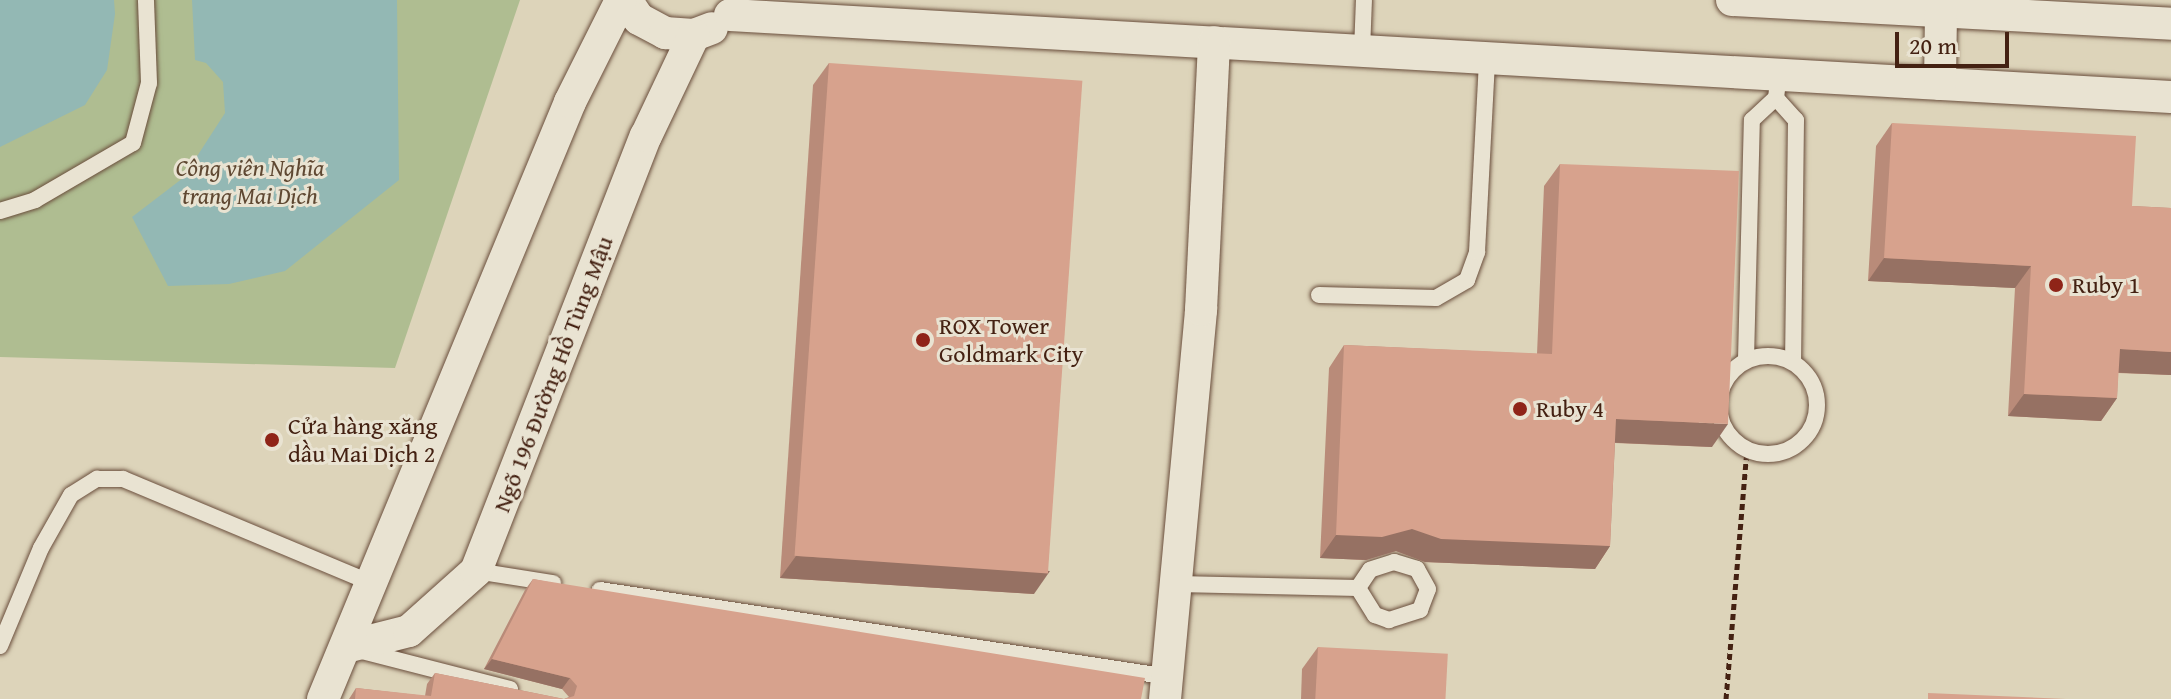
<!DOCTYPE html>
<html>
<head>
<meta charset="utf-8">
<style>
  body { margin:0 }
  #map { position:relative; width:2171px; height:699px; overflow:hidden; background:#ddd4ba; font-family:"Gentium Book Plus",serif }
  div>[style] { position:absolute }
  .green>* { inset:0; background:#afbd91 }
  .water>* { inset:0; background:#93b8b4 }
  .path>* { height:5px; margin-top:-2.5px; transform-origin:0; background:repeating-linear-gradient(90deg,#442112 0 6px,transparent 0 10px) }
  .roads { filter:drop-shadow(0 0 2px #6a4e3c) drop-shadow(0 0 2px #6a4e3c) }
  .lane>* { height:16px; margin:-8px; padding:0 8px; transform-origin:8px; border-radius:8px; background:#e9e3d2 }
  .lane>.ring { margin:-8px; padding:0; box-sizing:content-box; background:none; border:16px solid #e9e3d2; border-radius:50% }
  .street>* { height:32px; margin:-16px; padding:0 16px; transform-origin:16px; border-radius:16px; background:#e9e3d2 }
  .wall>* { inset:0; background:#b98b79 }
  .shaded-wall>* { inset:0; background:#967163 }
  .building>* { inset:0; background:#d7a28d; transform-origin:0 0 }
  .dots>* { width:22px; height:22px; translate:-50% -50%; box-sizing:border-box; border:4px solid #e9e3d2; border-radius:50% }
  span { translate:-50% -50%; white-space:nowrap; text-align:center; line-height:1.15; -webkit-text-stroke:6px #e9e3d2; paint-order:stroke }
  .park-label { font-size:24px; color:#5f4832; font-style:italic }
  .poi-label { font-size:24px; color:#442112 }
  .left { translate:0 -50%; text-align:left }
  .street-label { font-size:24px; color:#442112 }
  .scale { position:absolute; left:1895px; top:32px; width:114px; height:36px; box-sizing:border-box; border:4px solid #442112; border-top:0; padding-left:10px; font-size:24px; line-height:28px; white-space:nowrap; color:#442112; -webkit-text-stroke:6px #e9e3d2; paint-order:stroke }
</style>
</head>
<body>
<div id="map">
  <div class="green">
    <div style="clip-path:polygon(0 0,520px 0,395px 368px,0 357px)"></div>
  </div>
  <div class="water">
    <div style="clip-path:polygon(0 0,114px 0,115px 14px,107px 70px,85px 105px,0 147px)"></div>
    <div style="clip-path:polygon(192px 0,397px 0,399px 180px,285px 271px,229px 284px,168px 286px,132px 217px,183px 178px,225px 113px,223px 82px,206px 63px,195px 60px)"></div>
  </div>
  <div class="path">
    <div style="left:1726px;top:699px;width:250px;rotate:-85.2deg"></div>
  </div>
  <div class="roads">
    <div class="lane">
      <div style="left:1362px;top:51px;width:51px;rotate:-87.8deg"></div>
      <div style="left:1776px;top:98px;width:30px;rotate:48deg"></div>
      <div style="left:1796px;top:120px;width:242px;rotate:90.7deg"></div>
      <div style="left:0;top:211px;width:37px;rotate:-17deg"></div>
      <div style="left:35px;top:200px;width:113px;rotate:-30.2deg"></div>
      <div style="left:133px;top:143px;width:62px;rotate:-75.1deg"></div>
      <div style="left:149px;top:83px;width:83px;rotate:-92.1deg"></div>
      <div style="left:1319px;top:295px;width:117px;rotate:1.5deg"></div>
      <div style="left:1436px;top:298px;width:36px;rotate:-30deg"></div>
      <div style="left:1467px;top:280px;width:30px;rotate:-70deg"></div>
      <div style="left:1477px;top:252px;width:194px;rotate:-87deg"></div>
      <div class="ring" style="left:1719px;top:356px;width:82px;height:82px"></div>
      <div style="left:1746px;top:360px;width:240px;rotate:-88.6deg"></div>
      <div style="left:1752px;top:120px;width:33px;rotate:-43deg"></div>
      <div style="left:1776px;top:98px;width:24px;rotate:-83deg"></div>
      <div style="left:476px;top:571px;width:78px;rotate:8.9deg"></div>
      <div style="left:1177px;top:584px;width:181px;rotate:1.3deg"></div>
      <div style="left:1358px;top:588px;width:32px;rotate:58deg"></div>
      <div style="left:1375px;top:615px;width:15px;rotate:20deg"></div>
      <div style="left:1389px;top:620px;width:33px;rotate:-18deg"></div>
      <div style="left:1420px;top:610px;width:22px;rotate:-69deg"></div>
      <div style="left:1428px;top:589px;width:23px;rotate:-119deg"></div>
      <div style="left:1417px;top:569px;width:24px;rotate:-163deg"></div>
      <div style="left:1394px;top:562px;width:25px;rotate:162deg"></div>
      <div style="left:1370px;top:570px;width:22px;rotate:124deg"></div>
      <div style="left:600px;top:590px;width:576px;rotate:8.69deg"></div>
      <div style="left:0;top:646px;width:106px;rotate:-67.3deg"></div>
      <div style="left:41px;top:548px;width:61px;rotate:-60.5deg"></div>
      <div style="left:71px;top:495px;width:31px;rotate:-32deg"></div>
      <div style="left:97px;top:479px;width:26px"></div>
      <div style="left:123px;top:479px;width:270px;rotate:22.7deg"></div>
      <div style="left:358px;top:650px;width:157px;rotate:14.4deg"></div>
    </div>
    <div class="street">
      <div style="left:626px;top:0;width:23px;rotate:56deg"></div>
      <div style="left:639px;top:19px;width:30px;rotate:28deg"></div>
      <div style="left:665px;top:33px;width:29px;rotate:4deg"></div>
      <div style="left:694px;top:35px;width:19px;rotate:-21deg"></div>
      <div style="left:1732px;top:0;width:440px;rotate:3.1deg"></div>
      <div style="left:730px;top:15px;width:1443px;rotate:3.26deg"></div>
      <div style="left:1940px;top:84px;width:73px;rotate:-89.2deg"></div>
      <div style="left:346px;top:647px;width:65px;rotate:-14.3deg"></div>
      <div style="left:409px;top:631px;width:90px;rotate:-41.8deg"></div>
      <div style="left:476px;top:571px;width:467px;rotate:-68.7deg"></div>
      <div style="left:646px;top:136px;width:112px;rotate:-64.6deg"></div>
      <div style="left:323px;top:699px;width:646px;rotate:-67.52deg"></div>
      <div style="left:570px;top:102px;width:114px;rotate:-63.4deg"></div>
      <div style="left:1165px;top:699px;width:391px;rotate:-84.7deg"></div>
      <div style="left:1201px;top:310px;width:268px;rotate:-87.2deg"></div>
    </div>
  </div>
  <div class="wall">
    <div style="clip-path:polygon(829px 63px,1034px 594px,780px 578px,813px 85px)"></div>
    <div style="clip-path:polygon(1892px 123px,2132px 206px,2171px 208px,2171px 375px,2118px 373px,2117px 398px,2101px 421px,2008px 416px,2015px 288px,1868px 281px,1876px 146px)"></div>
    <div style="clip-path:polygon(1560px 164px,1712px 447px,1615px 443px,1610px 546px,1595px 569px,1425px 562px,1396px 551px,1366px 560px,1320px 558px,1329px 368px,1344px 345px,1537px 354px,1544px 186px)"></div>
    <div style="clip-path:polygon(533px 579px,1141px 699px,349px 699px,356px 688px,425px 696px,427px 684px,435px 673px,564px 699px,569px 697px,562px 689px,484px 669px,525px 590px)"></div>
    <div style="clip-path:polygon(1318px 647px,1445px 699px,1301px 699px,1302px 669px)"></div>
  </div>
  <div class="shaded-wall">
    <div style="clip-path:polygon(1884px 258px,2031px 266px,2015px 288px,1868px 281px)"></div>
    <div style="clip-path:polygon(2120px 349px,2171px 352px,2171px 375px,2104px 372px)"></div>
    <div style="clip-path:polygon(2024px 394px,2117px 398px,2101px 421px,2008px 416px)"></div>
    <div style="clip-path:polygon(1616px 419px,1728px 424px,1712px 447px,1600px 442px)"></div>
    <div style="clip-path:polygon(1412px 529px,1610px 546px,1595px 569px,1425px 562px,1396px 551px,1366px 560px,1320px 558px,1336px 535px)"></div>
    <div style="clip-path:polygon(796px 556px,1050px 571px,1034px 594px,780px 578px)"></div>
    <div style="clip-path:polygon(492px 659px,570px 678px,562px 689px,484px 669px)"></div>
  </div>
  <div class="building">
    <div style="left:829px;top:63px;width:254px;height:494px;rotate:4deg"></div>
    <div style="clip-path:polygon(1892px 123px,2136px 136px,2132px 206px,2171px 208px,2171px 352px,2120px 349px,2117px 398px,2024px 394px,2031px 266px,1884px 258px)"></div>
    <div style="clip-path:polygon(1560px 164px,1739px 171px,1728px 424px,1616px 419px,1610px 546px,1441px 539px,1412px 529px,1382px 537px,1336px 535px,1344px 345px,1552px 354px)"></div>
    <div style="clip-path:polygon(533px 579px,1145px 678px,1141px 699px,355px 699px,356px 688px,431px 696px,435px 673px,564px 699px,574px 696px,577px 686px,570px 678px,492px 659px)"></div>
    <div style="left:1318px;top:647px;width:130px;height:52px;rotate:3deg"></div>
    <div style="clip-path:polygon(1928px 693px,2066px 699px,1928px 699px)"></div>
  </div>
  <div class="dots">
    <div style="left:2056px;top:285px;background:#8f2418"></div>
    <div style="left:923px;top:340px;background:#8f2418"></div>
    <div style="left:1520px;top:409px;background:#8f2418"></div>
    <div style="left:272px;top:440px;background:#8f2418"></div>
  </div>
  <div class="park-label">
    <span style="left:250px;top:182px">Công viên Nghĩa<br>trang Mai Dịch</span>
  </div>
  <div class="poi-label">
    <span class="left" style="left:2072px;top:285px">Ruby 1</span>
    <span class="left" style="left:939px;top:340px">ROX Tower<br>Goldmark City</span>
    <span class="left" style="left:1536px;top:409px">Ruby 4</span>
    <span class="left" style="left:288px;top:440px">Cửa hàng xăng<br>dầu Mai Dịch 2</span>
  </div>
  <div class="street-label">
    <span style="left:553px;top:374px;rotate:-69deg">Ngõ 196 Đường Hồ Tùng Mậu</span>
  </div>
  <div class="scale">20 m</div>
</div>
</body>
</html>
